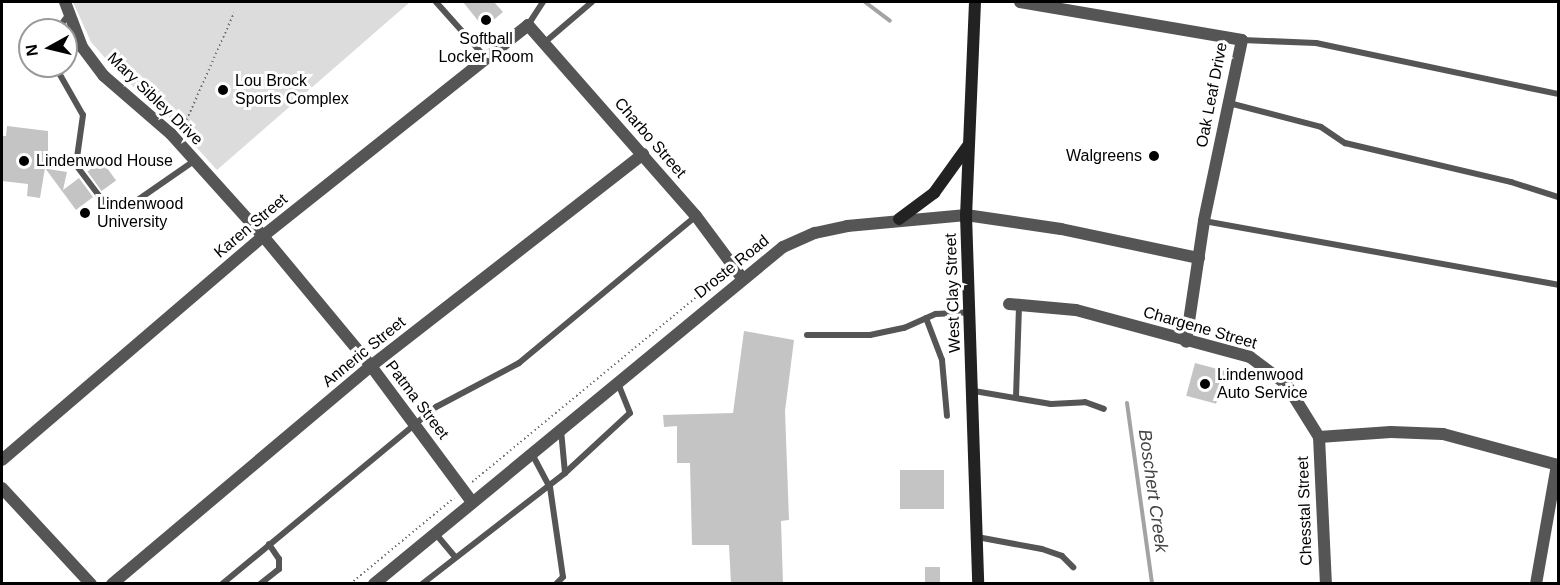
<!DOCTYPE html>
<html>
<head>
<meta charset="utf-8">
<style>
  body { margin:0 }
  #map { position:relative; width:1560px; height:585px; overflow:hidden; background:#fff; font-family:Arial,sans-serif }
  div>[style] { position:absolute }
  .green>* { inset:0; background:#dcdcdc }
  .stream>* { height:4px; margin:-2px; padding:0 2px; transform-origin:2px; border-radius:2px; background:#a3a3a3 }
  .building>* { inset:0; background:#c4c4c4; transform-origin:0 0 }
  .path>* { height:2px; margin-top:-1px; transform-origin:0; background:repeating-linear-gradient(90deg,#777 0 1.5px,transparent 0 4.5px) }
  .service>* { height:6px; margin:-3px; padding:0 3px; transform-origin:3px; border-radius:3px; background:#555 }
  .minor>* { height:12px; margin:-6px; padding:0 6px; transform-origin:6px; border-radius:6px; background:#555 }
  .tertiary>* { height:12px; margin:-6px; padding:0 6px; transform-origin:6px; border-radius:6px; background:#555 }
  .secondary>* { height:12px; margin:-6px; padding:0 6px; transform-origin:6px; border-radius:6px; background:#222 }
  .dots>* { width:16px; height:16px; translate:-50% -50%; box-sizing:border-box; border:3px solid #fff; border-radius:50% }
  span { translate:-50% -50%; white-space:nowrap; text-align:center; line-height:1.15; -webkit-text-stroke:6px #fff; paint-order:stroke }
  .poi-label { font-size:16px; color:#000 }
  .left { translate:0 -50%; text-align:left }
  .right { translate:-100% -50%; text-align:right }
  .street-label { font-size:16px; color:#000 }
  .water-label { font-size:18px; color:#444; font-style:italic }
  .frame { position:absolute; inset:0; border:3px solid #000; pointer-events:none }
  .north { position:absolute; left:18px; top:18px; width:60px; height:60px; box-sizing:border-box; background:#fff; border:2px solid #999; border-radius:50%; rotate:262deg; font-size:16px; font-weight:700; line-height:24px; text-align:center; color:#000 }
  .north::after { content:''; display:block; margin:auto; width:21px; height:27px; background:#000; clip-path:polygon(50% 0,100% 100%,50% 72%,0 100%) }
</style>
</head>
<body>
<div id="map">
  <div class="green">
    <div style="clip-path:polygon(73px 2px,410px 2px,217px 170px,168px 116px,122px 77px,91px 42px)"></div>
  </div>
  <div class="stream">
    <div style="left:865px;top:2px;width:31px;rotate:37deg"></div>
    <div style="left:1127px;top:403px;width:183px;rotate:82.1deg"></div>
  </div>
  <div class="building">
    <div style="clip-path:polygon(463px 2px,494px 2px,503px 12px,484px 28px)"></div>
    <div style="clip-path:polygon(7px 126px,48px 131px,48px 169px,67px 172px,63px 190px,79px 178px,93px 197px,76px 210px,45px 168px,40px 198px,27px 196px,28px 184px,2px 181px,2px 136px,6px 136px)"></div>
    <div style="left:102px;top:161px;width:24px;height:18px;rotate:54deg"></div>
    <div style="clip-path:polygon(744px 331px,794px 340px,785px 411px,789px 520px,781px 521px,783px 584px,731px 584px,729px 545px,692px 545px,690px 463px,677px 463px,677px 426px,664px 427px,663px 415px,733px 413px)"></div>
    <div style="left:1195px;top:363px;width:31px;height:34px;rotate:15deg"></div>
    <div style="left:900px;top:470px;width:44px;height:39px"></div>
    <div style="left:925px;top:567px;width:15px;height:17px"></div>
  </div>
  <div class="path">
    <div style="left:183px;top:128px;width:126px;rotate:-66.1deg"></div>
    <div style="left:472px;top:482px;width:327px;rotate:-39.5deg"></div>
    <div style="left:350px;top:584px;width:135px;rotate:-39.6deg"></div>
  </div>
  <div class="service">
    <div style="left:436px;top:2px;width:75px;rotate:48.2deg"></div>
    <div style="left:528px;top:25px;width:27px;rotate:-57deg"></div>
    <div style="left:57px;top:30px;width:20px;rotate:-53deg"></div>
    <div style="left:1242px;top:40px;width:74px;rotate:2.3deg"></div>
    <div style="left:1316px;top:43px;width:247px;rotate:11.9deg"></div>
    <div style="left:544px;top:43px;width:63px;rotate:-40.5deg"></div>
    <div style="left:55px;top:66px;width:56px;rotate:60.3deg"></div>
    <div style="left:83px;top:115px;width:50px;rotate:98deg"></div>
    <div style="left:76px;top:165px;width:55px;rotate:53.1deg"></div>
    <div style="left:109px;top:209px;width:20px;rotate:-9deg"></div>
    <div style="left:129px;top:206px;width:79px;rotate:-34.7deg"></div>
    <div style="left:1229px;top:103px;width:95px;rotate:14.6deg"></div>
    <div style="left:1321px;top:127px;width:29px;rotate:34deg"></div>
    <div style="left:1345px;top:143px;width:171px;rotate:13.2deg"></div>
    <div style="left:1511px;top:182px;width:49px;rotate:17.7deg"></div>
    <div style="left:1204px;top:221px;width:360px;rotate:10.2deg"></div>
    <div style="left:926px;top:318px;width:45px;rotate:69.1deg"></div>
    <div style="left:942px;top:360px;width:56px;rotate:84.9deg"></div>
    <div style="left:807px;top:335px;width:63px"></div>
    <div style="left:870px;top:335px;width:35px;rotate:-12deg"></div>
    <div style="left:904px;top:328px;width:35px;rotate:-24deg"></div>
    <div style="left:936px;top:314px;width:34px;rotate:-3deg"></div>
    <div style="left:974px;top:391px;width:78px;rotate:9.6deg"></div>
    <div style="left:1051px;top:404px;width:34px;rotate:-3deg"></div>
    <div style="left:1085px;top:402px;width:20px;rotate:20deg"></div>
    <div style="left:1016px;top:397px;width:92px;rotate:-88.1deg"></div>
    <div style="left:531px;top:452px;width:40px;rotate:62deg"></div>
    <div style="left:550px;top:487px;width:91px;rotate:81.8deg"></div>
    <div style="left:563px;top:577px;width:10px;rotate:135deg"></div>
    <div style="left:565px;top:473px;width:88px;rotate:-42.7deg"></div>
    <div style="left:630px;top:413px;width:32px;rotate:-112deg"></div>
    <div style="left:435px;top:533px;width:31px;rotate:50deg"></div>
    <div style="left:977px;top:537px;width:66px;rotate:10.5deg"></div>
    <div style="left:1042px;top:549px;width:21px;rotate:19deg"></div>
    <div style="left:1062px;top:556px;width:16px;rotate:45deg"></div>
    <div style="left:222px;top:584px;width:278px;rotate:-39.6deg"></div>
    <div style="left:436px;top:407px;width:94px;rotate:-27.9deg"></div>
    <div style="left:519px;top:363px;width:230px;rotate:-39.7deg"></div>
    <div style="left:260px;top:584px;width:24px;rotate:-38deg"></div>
    <div style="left:279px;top:569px;width:10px;rotate:-90deg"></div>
    <div style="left:279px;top:559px;width:18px;rotate:-124deg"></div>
    <div style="left:422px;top:584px;width:181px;rotate:-37.8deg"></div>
    <div style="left:565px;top:473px;width:43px;rotate:-95.3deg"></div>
  </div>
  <div class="minor">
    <div style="left:65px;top:2px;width:48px;rotate:69.3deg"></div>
    <div style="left:82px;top:47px;width:36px;rotate:53deg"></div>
    <div style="left:104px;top:76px;width:89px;rotate:40.9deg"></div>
    <div style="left:171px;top:134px;width:137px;rotate:48deg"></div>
    <div style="left:263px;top:236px;width:169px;rotate:50.3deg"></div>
    <div style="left:371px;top:366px;width:169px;rotate:53.4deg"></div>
    <div style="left:1020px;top:2px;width:225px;rotate:9.7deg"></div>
    <div style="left:1242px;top:40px;width:185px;rotate:101.9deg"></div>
    <div style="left:1204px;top:221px;width:122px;rotate:98.5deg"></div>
    <div style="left:966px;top:215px;width:96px;rotate:8.4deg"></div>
    <div style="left:1061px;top:229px;width:141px;rotate:11.9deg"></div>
    <div style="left:1009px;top:304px;width:67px;rotate:5.1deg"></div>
    <div style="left:1076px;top:310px;width:180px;rotate:15.1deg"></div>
    <div style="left:1250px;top:357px;width:45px;rotate:36.9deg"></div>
    <div style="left:1286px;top:384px;width:62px;rotate:58.1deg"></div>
    <div style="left:1319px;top:437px;width:72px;rotate:-4deg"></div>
    <div style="left:1391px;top:432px;width:52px;rotate:2.2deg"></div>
    <div style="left:1443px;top:434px;width:119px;rotate:15.1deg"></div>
    <div style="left:1319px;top:437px;width:147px;rotate:87.3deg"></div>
    <div style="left:2px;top:460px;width:344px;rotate:-40.6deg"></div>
    <div style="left:263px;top:236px;width:339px;rotate:-38.5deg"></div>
    <div style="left:528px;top:25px;width:254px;rotate:48.7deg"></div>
    <div style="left:696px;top:216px;width:77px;rotate:53.4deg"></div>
    <div style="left:2px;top:488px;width:131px;rotate:47.2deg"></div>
    <div style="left:112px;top:584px;width:339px;rotate:-40.1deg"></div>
    <div style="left:371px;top:366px;width:345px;rotate:-37.9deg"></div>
    <div style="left:1536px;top:584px;width:121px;rotate:-80deg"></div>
  </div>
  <div class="tertiary">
    <div style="left:374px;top:584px;width:530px;rotate:-39.49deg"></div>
    <div style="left:783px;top:247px;width:35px;rotate:-24deg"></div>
    <div style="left:815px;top:233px;width:33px;rotate:-12deg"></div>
    <div style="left:847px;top:226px;width:120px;rotate:-5.3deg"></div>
  </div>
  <div class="secondary">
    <div style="left:975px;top:2px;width:213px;rotate:92.4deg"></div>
    <div style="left:966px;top:215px;width:369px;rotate:88.1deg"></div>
    <div style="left:899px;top:219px;width:44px;rotate:-36.6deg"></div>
    <div style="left:934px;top:193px;width:57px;rotate:-54.3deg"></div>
  </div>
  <div class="dots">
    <div style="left:486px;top:20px;background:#000"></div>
    <div style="left:223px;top:90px;background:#000"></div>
    <div style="left:1154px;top:156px;background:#000"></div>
    <div style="left:24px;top:161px;background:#000"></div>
    <div style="left:85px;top:213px;background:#000"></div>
    <div style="left:1205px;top:384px;background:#000"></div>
  </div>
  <div class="poi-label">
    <span style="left:486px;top:48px">Softball<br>Locker Room</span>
    <span class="left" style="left:235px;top:90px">Lou Brock<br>Sports Complex</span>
    <span class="right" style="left:1142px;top:156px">Walgreens</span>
    <span class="left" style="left:36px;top:161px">Lindenwood House</span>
    <span class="left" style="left:97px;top:213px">Lindenwood<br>University</span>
    <span class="left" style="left:1217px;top:384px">Lindenwood<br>Auto Service</span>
  </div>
  <div class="street-label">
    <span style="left:1212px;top:95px;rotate:-79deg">Oak Leaf Drive</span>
    <span style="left:155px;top:99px;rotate:44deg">Mary Sibley Drive</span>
    <span style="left:650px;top:138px;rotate:49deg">Charbo Street</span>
    <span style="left:251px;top:226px;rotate:-40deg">Karen Street</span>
    <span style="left:732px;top:267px;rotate:-39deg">Droste Road</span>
    <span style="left:953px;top:293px;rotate:-92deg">West Clay Street</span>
    <span style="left:1200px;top:328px;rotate:16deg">Chargene Street</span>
    <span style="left:364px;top:352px;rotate:-39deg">Anneric Street</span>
    <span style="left:417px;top:400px;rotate:53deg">Patma Street</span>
    <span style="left:1305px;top:511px;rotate:-92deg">Chesstal Street</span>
  </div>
  <div class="water-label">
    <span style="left:1153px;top:491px;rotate:82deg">Boschert Creek</span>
  </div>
  <div class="frame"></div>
  <div class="north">N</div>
</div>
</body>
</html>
